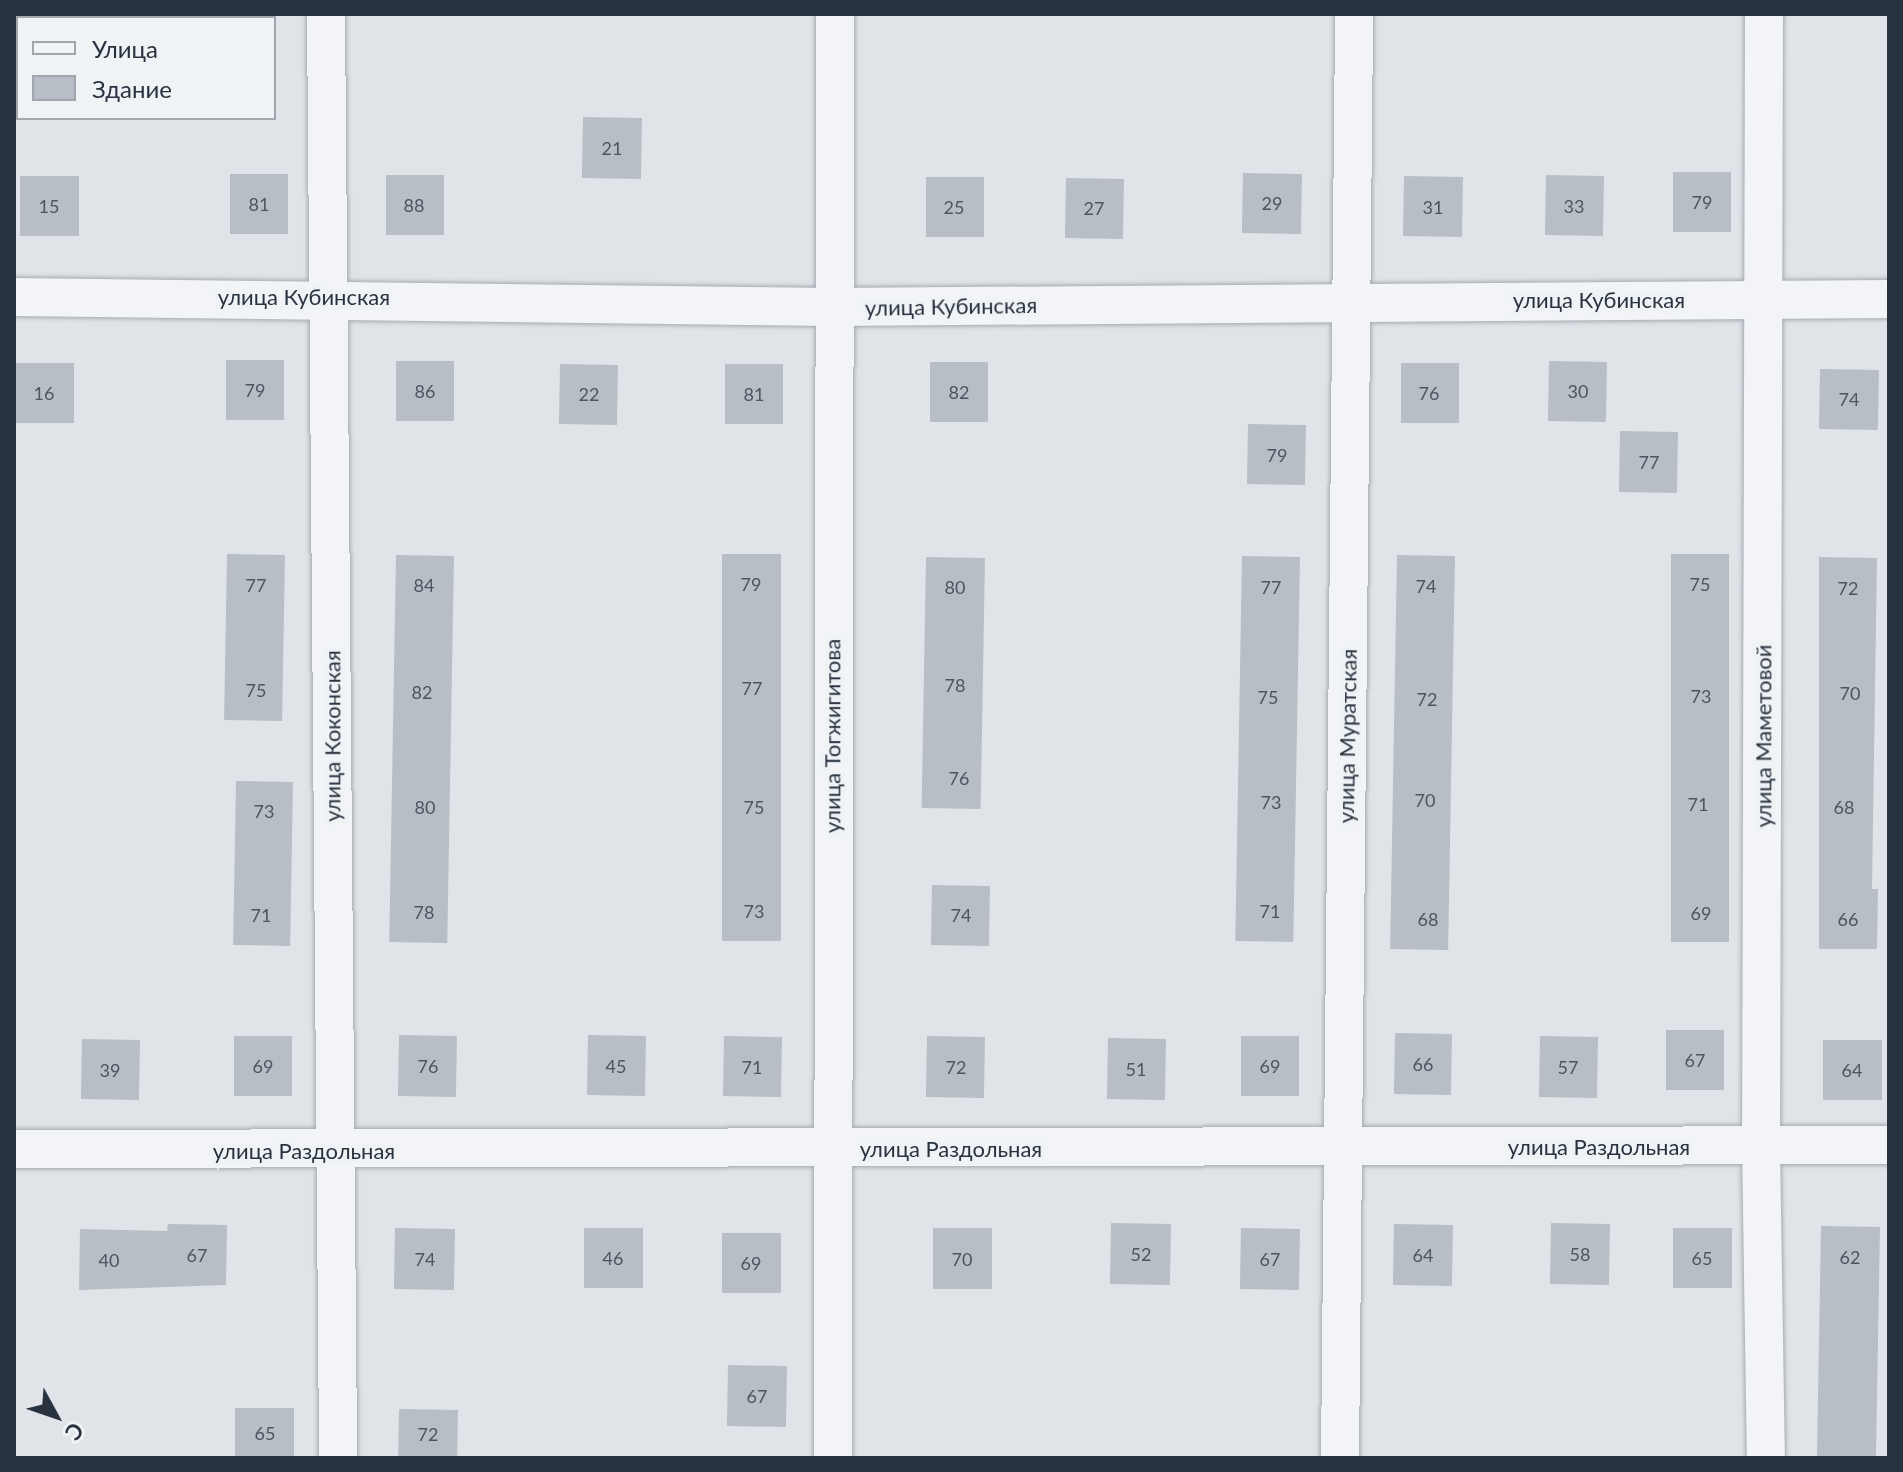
<!DOCTYPE html>
<html>
<head>
<meta charset="utf-8">
<style>
  body { margin:0 }
  #map { position:relative; width:1903px; height:1472px; overflow:hidden; background:#e0e4e8; font-family:Lato,sans-serif }
  div>[style] { position:absolute }
  .building>* { inset:0; background:#b7bec5; transform-origin:0 0 }
  .roads { filter:drop-shadow(0 0 2px #a5abb2) drop-shadow(0 0 2px #a5abb2) }
  .street>* { height:38px; margin:-19px; padding:0 19px; transform-origin:19px; border-radius:19px; background:#f2f4f7 }
  span { translate:-50% -50%; white-space:nowrap; text-align:center; line-height:1.15; -webkit-text-stroke:8px #eff3f6; paint-order:stroke }
  .number-label { font-size:18px; color:#4c5660 }
  .number-label span { -webkit-text-stroke-width:0 }
  .street-label { font-size:22px; color:#29333f }
  .frame { position:absolute; inset:0; border:16px solid #29333f; pointer-events:none }
  .legend { position:absolute; left:16px; top:16px; width:260px; height:104px; box-sizing:border-box; background:#eff3f6; border:2px solid #a0a6ad; margin:0; padding:10px 14px; list-style:none; font-size:24px; color:#29333f }
  .legend li { display:flex; align-items:center; gap:16px; height:40px }
  .legend b { width:40px; border:2px solid #a0a6ad }
  .north { position:absolute; left:16px; top:1376px; width:80px; height:80px; -webkit-text-stroke:6px #eff3f6; paint-order:stroke; rotate:130deg; font-size:22px; font-weight:700; line-height:32px; text-align:center; color:#29333f }
  .north::after { content:''; display:block; margin:auto; width:28px; height:36px; background:#29333f; clip-path:polygon(50% 0,100% 100%,50% 72%,0 100%) }
</style>
</head>
<body>
<div id="map">
  <div class="building">
    <div style="left:583px;top:117px;width:59px;height:61px;rotate:1deg"></div>
    <div style="left:1673px;top:172px;width:58px;height:60px"></div>
    <div style="left:1243px;top:173px;width:59px;height:60px;rotate:1deg"></div>
    <div style="left:230px;top:174px;width:58px;height:60px"></div>
    <div style="left:386px;top:175px;width:58px;height:60px"></div>
    <div style="left:1546px;top:175px;width:58px;height:60px;rotate:1deg"></div>
    <div style="left:20px;top:176px;width:59px;height:60px"></div>
    <div style="left:1404px;top:176px;width:59px;height:60px;rotate:1deg"></div>
    <div style="left:926px;top:177px;width:58px;height:60px"></div>
    <div style="left:1066px;top:178px;width:58px;height:60px;rotate:1deg"></div>
    <div style="left:226px;top:360px;width:58px;height:60px"></div>
    <div style="left:396px;top:361px;width:58px;height:60px"></div>
    <div style="left:1549px;top:361px;width:58px;height:60px;rotate:1deg"></div>
    <div style="left:930px;top:362px;width:58px;height:60px"></div>
    <div style="left:15px;top:363px;width:59px;height:60px"></div>
    <div style="left:1401px;top:363px;width:58px;height:60px"></div>
    <div style="left:560px;top:364px;width:58px;height:60px;rotate:1deg"></div>
    <div style="left:725px;top:364px;width:58px;height:60px"></div>
    <div style="left:1820px;top:369px;width:59px;height:60px;rotate:1deg"></div>
    <div style="left:1248px;top:424px;width:58px;height:60px;rotate:1deg"></div>
    <div style="left:1620px;top:431px;width:58px;height:61px;rotate:1deg"></div>
    <div style="left:227px;top:554px;width:58px;height:166px;rotate:1deg"></div>
    <div style="left:722px;top:554px;width:59px;height:387px"></div>
    <div style="left:1671px;top:554px;width:58px;height:388px"></div>
    <div style="left:396px;top:555px;width:58px;height:387px;rotate:1deg"></div>
    <div style="left:1397px;top:555px;width:58px;height:394px;rotate:1deg"></div>
    <div style="left:1242px;top:556px;width:58px;height:385px;rotate:1deg"></div>
    <div style="left:926px;top:557px;width:59px;height:251px;rotate:1deg"></div>
    <div style="clip-path:polygon(1819px 557px,1877px 558px,1872px 889px,1878px 889px,1877px 949px,1819px 949px)"></div>
    <div style="left:236px;top:781px;width:57px;height:164px;rotate:1deg"></div>
    <div style="left:932px;top:885px;width:58px;height:60px;rotate:1deg"></div>
    <div style="left:1666px;top:1030px;width:58px;height:60px"></div>
    <div style="left:1395px;top:1033px;width:57px;height:61px;rotate:1deg"></div>
    <div style="left:399px;top:1035px;width:58px;height:61px;rotate:1deg"></div>
    <div style="left:588px;top:1035px;width:58px;height:60px;rotate:1deg"></div>
    <div style="left:234px;top:1036px;width:58px;height:60px"></div>
    <div style="left:724px;top:1036px;width:58px;height:60px;rotate:1deg"></div>
    <div style="left:927px;top:1036px;width:58px;height:61px;rotate:1deg"></div>
    <div style="left:1241px;top:1036px;width:58px;height:60px"></div>
    <div style="left:1540px;top:1036px;width:58px;height:61px;rotate:1deg"></div>
    <div style="left:1108px;top:1038px;width:58px;height:61px;rotate:1deg"></div>
    <div style="left:82px;top:1039px;width:58px;height:60px;rotate:1deg"></div>
    <div style="left:1823px;top:1040px;width:59px;height:60px"></div>
    <div style="left:1111px;top:1223px;width:60px;height:61px;rotate:1deg"></div>
    <div style="left:1551px;top:1223px;width:59px;height:61px;rotate:1deg"></div>
    <div style="clip-path:polygon(168px 1224px,227px 1225px,226px 1285px,79px 1290px,80px 1229px,167px 1231px)"></div>
    <div style="left:1394px;top:1224px;width:59px;height:61px;rotate:1deg"></div>
    <div style="left:1821px;top:1226px;width:59px;height:232px;rotate:1deg"></div>
    <div style="left:395px;top:1228px;width:60px;height:61px;rotate:1deg"></div>
    <div style="left:584px;top:1228px;width:59px;height:60px"></div>
    <div style="left:933px;top:1228px;width:59px;height:61px"></div>
    <div style="left:1241px;top:1228px;width:59px;height:61px;rotate:1deg"></div>
    <div style="left:1673px;top:1228px;width:59px;height:60px"></div>
    <div style="left:722px;top:1233px;width:59px;height:60px"></div>
    <div style="left:728px;top:1365px;width:59px;height:61px;rotate:1deg"></div>
    <div style="left:235px;top:1408px;width:59px;height:50px"></div>
    <div style="left:399px;top:1409px;width:59px;height:49px;rotate:1deg"></div>
  </div>
  <div class="roads">
    <div class="street">
      <div style="left:326px;top:14px;width:1444px;rotate:89.52deg"></div>
      <div style="left:1764px;top:14px;width:1132px;rotate:90.15deg"></div>
      <div style="left:1761px;top:1146px;width:312px;rotate:89.1deg"></div>
      <div style="left:14px;top:297px;width:817px;rotate:0.7deg"></div>
      <div style="left:831px;top:307px;width:1058px;rotate:-0.43deg"></div>
      <div style="left:14px;top:1149px;width:1875px;rotate:-0.12deg"></div>
      <div style="left:833px;top:1458px;width:1444px;rotate:-89.92deg"></div>
      <div style="left:1340px;top:1458px;width:1444px;rotate:-89.44deg"></div>
    </div>
  </div>
  <div class="number-label">
    <span style="left:612px;top:148px">21</span>
    <span style="left:1702px;top:202px">79</span>
    <span style="left:1272px;top:203px">29</span>
    <span style="left:259px;top:204px">81</span>
    <span style="left:414px;top:205px">88</span>
    <span style="left:49px;top:206px">15</span>
    <span style="left:1574px;top:206px">33</span>
    <span style="left:954px;top:207px">25</span>
    <span style="left:1433px;top:207px">31</span>
    <span style="left:1094px;top:208px">27</span>
    <span style="left:255px;top:390px">79</span>
    <span style="left:425px;top:391px">86</span>
    <span style="left:1578px;top:391px">30</span>
    <span style="left:959px;top:392px">82</span>
    <span style="left:44px;top:393px">16</span>
    <span style="left:1429px;top:393px">76</span>
    <span style="left:589px;top:394px">22</span>
    <span style="left:754px;top:394px">81</span>
    <span style="left:1849px;top:399px">74</span>
    <span style="left:1277px;top:455px">79</span>
    <span style="left:1649px;top:462px">77</span>
    <span style="left:751px;top:584px">79</span>
    <span style="left:1700px;top:584px">75</span>
    <span style="left:256px;top:585px">77</span>
    <span style="left:424px;top:585px">84</span>
    <span style="left:1426px;top:586px">74</span>
    <span style="left:955px;top:587px">80</span>
    <span style="left:1271px;top:587px">77</span>
    <span style="left:1848px;top:588px">72</span>
    <span style="left:955px;top:685px">78</span>
    <span style="left:752px;top:688px">77</span>
    <span style="left:256px;top:690px">75</span>
    <span style="left:422px;top:692px">82</span>
    <span style="left:1850px;top:693px">70</span>
    <span style="left:1701px;top:696px">73</span>
    <span style="left:1268px;top:697px">75</span>
    <span style="left:1427px;top:699px">72</span>
    <span style="left:959px;top:778px">76</span>
    <span style="left:1425px;top:800px">70</span>
    <span style="left:1271px;top:802px">73</span>
    <span style="left:1698px;top:804px">71</span>
    <span style="left:425px;top:807px">80</span>
    <span style="left:754px;top:807px">75</span>
    <span style="left:1844px;top:807px">68</span>
    <span style="left:264px;top:811px">73</span>
    <span style="left:754px;top:911px">73</span>
    <span style="left:1270px;top:911px">71</span>
    <span style="left:424px;top:912px">78</span>
    <span style="left:1701px;top:913px">69</span>
    <span style="left:261px;top:915px">71</span>
    <span style="left:961px;top:915px">74</span>
    <span style="left:1428px;top:919px">68</span>
    <span style="left:1848px;top:919px">66</span>
    <span style="left:1695px;top:1060px">67</span>
    <span style="left:1423px;top:1064px">66</span>
    <span style="left:263px;top:1066px">69</span>
    <span style="left:428px;top:1066px">76</span>
    <span style="left:616px;top:1066px">45</span>
    <span style="left:1270px;top:1066px">69</span>
    <span style="left:752px;top:1067px">71</span>
    <span style="left:956px;top:1067px">72</span>
    <span style="left:1568px;top:1067px">57</span>
    <span style="left:1136px;top:1069px">51</span>
    <span style="left:110px;top:1070px">39</span>
    <span style="left:1852px;top:1070px">64</span>
    <span style="left:1141px;top:1254px">52</span>
    <span style="left:1580px;top:1254px">58</span>
    <span style="left:197px;top:1255px">67</span>
    <span style="left:1423px;top:1255px">64</span>
    <span style="left:1850px;top:1257px">62</span>
    <span style="left:613px;top:1258px">46</span>
    <span style="left:1702px;top:1258px">65</span>
    <span style="left:425px;top:1259px">74</span>
    <span style="left:962px;top:1259px">70</span>
    <span style="left:1270px;top:1259px">67</span>
    <span style="left:109px;top:1260px">40</span>
    <span style="left:751px;top:1263px">69</span>
    <span style="left:757px;top:1396px">67</span>
    <span style="left:265px;top:1433px">65</span>
    <span style="left:428px;top:1434px">72</span>
  </div>
  <div class="street-label">
    <span style="left:304px;top:297px">улица Кубинская</span>
    <span style="left:1599px;top:300px">улица Кубинская</span>
    <span style="left:951px;top:306px;rotate:-1deg">улица Кубинская</span>
    <span style="left:332px;top:736px;rotate:-90deg">улица Коконская</span>
    <span style="left:832px;top:736px;rotate:-90deg">улица Тогжигитова</span>
    <span style="left:1347px;top:736px;rotate:-89deg">улица Муратская</span>
    <span style="left:1763px;top:736px;rotate:-90deg">улица Маметовой</span>
    <span style="left:1599px;top:1147px">улица Раздольная</span>
    <span style="left:951px;top:1149px">улица Раздольная</span>
    <span style="left:304px;top:1151px">улица Раздольная</span>
  </div>
  <div class="frame"></div>
  <ul class="legend">
  <li><b style="height:10px;background:#f2f4f7"></b>Улица</li>
  <li><b style="height:22px;background:#b7bec5"></b>Здание</li>
  </ul>
  <div class="north">С</div>
</div>
</body>
</html>
